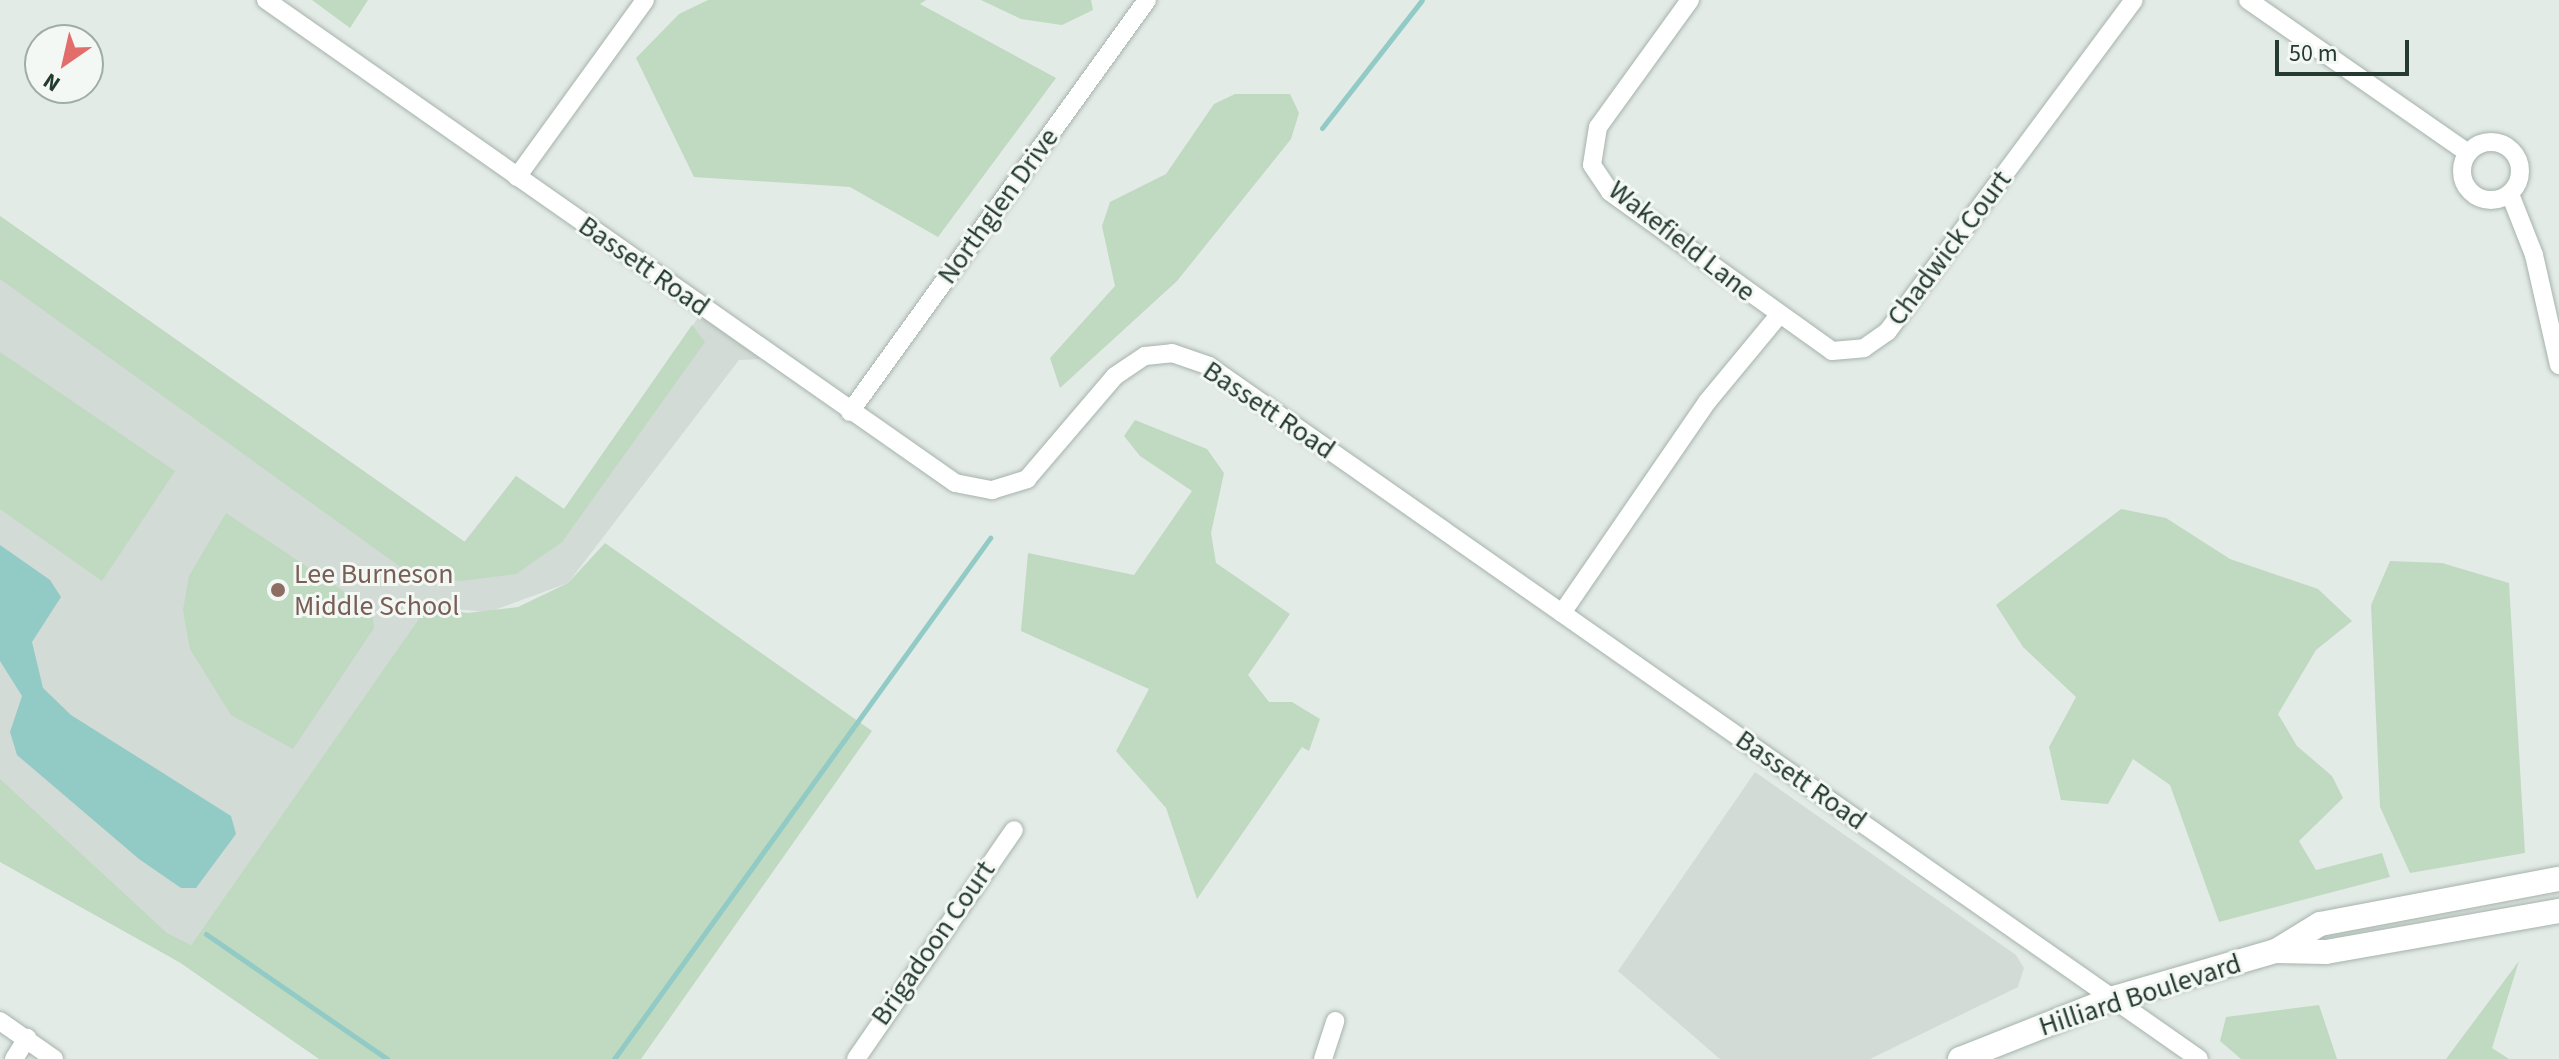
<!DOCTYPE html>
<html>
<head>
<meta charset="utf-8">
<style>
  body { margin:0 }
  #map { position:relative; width:2559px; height:1059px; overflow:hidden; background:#e3ebe6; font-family:"Source Sans 3",sans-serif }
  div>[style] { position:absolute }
  .built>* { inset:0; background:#d2dbd5 }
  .green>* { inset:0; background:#bfdac0 }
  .water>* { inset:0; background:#92cac6 }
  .stream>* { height:5px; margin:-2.5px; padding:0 2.5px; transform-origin:2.5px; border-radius:2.5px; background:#92cac6 }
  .roads { filter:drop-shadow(0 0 2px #a6b3ac) drop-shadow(0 0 2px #a6b3ac) }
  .minor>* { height:18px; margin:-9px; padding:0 9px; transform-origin:9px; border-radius:9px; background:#fff }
  .minor>.ring { margin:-9px; padding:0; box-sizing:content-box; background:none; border:18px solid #fff; border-radius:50% }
  .secondary>* { height:24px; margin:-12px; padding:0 12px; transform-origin:12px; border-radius:12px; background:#fff }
  .dots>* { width:22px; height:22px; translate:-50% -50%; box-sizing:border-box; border:4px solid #f4f8f5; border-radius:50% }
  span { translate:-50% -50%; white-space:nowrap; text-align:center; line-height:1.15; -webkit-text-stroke:6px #f4f8f5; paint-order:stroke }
  .street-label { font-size:28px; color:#253b30 }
  .education-label { font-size:28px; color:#785e54 }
  .left { translate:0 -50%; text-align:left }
  .north { position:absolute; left:24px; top:24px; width:80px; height:80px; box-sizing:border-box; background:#f4f8f5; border:2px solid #a1aca6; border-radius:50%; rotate:214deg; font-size:22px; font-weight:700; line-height:32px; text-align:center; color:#253b30 }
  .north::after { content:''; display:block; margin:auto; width:28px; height:36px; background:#e36d6a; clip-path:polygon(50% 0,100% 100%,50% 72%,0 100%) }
  .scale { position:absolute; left:2275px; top:40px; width:134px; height:36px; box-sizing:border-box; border:4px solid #253b30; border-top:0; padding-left:10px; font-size:24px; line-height:28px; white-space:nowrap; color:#253b30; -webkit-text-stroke:6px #f4f8f5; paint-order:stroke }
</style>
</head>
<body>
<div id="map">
  <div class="built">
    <div style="clip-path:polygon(0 216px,464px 542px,516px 476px,564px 509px,700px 315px,761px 359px,739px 360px,568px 583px,489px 612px,428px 607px,179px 962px,0 841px)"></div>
    <div style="clip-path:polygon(1755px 772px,2016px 955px,2024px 968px,2018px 987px,1870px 1059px,1720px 1059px,1618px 971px)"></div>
  </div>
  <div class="green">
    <div style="clip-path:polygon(312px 0,368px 0,350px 28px)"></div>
    <div style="clip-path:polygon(708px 0,926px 0,920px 4px,1056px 78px,938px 237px,850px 187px,694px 177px,636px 58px,679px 14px)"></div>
    <div style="clip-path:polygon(981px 0,1091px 0,1093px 10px,1062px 25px,1021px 19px)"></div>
    <div style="clip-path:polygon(1235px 94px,1290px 94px,1299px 113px,1291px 139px,1177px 281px,1060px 388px,1050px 358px,1115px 286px,1102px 226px,1110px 202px,1166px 174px,1214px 104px)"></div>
    <div style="clip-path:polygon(0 216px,465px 542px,516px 476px,564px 509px,692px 325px,705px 342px,562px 542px,516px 574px,460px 581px,413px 576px,0 279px)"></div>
    <div style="clip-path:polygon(0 352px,175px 471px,102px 581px,0 509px)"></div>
    <div style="clip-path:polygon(1135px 420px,1207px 449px,1224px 473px,1211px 533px,1216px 563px,1290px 614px,1248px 675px,1269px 702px,1292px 702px,1320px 719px,1309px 751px,1302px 747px,1197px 899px,1166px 808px,1116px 751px,1149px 689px,1021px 631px,1028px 553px,1134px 575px,1192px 491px,1140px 456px,1124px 436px)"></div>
    <div style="clip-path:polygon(2121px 509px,2166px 518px,2230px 559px,2318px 589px,2352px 621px,2316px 650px,2278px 714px,2297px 746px,2332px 776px,2343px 798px,2299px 841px,2316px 870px,2382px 853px,2390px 877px,2219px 922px,2170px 785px,2133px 759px,2108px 804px,2061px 800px,2049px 747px,2076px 697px,2023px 647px,1996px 605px)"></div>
    <div style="clip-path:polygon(226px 513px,372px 610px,374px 628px,293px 749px,231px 715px,190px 649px,183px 610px,189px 576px)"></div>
    <div style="clip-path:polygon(605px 543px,872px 731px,641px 1059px,319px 1059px,179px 962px,0 862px,0 779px,167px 933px,191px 945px,428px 606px,467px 613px,518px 607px,568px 583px)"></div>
    <div style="clip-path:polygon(2390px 561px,2442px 563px,2509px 583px,2525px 853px,2410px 873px,2380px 807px,2371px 605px)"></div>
    <div style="clip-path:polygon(2519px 961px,2492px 1048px,2509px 1059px,2446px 1059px)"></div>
    <div style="clip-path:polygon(2319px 1005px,2337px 1059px,2241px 1059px,2220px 1041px,2226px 1017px)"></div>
  </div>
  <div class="water">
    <div style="clip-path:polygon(0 545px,50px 580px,61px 597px,32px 642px,43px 688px,71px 715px,231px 816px,236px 834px,196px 888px,181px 888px,139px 859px,17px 755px,10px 732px,22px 696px,0 661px)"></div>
  </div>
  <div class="stream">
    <div style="left:1322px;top:128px;width:162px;rotate:-52deg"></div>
    <div style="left:206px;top:934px;width:220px;rotate:34.6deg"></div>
    <div style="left:614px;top:1059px;width:643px;rotate:-54.18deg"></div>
  </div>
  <div class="roads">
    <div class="minor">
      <div style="left:266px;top:0;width:841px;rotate:35.03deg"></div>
      <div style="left:955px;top:483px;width:38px;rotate:11deg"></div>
      <div style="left:992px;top:490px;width:37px;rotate:-17deg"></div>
      <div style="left:1027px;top:479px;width:135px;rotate:-49.5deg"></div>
      <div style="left:1115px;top:376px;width:36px;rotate:-34deg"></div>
      <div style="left:1145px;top:356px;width:27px;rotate:-6deg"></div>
      <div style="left:1172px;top:353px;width:39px;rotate:19deg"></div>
      <div style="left:1209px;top:366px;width:1208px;rotate:34.99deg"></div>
      <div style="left:1690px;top:0;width:157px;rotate:125.9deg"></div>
      <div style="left:1598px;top:127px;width:38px;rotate:99deg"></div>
      <div style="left:1592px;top:165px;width:32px;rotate:56deg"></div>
      <div style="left:1610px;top:192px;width:273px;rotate:35.6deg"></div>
      <div style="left:1832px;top:351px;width:32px;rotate:-5deg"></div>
      <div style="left:1864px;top:348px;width:29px;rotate:-35deg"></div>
      <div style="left:1888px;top:331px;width:412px;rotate:-53.4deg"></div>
      <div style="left:2248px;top:0;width:268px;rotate:34.8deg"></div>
      <div class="ring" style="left:2462px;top:142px;width:40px;height:40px"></div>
      <div style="left:517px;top:177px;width:218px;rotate:-54.1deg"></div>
      <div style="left:2510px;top:194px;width:66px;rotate:68.5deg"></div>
      <div style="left:2534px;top:255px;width:113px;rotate:77.2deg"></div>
      <div style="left:850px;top:412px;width:508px;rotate:-54.21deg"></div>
      <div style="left:1562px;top:613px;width:256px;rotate:-55.5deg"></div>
      <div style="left:1707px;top:402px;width:113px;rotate:-50.4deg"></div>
      <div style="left:0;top:1021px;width:66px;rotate:35.1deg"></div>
      <div style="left:14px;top:1059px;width:25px;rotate:-58deg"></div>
      <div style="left:856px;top:1059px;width:278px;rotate:-55.4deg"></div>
      <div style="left:1323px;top:1059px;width:40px;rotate:-72deg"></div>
    </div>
    <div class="secondary">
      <div style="left:2276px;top:951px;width:50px;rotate:1.1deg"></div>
      <div style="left:2326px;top:952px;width:237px;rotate:-10deg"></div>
      <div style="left:1960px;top:1059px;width:166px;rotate:-21.6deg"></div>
      <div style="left:2114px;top:998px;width:169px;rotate:-16.2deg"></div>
      <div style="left:2276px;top:951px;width:52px;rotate:-31.5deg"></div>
      <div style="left:2320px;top:924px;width:243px;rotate:-10.7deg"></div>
    </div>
  </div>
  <div class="dots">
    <div style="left:278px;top:590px;background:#8d6e63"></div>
  </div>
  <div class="street-label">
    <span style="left:998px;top:206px;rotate:-54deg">Northglen Drive</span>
    <span style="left:1682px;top:241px;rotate:38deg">Wakefield Lane</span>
    <span style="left:1949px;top:248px;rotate:-53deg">Chadwick Court</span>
    <span style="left:644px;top:266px;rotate:35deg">Bassett Road</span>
    <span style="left:1269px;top:410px;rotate:34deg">Bassett Road</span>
    <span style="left:1801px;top:780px;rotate:35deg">Bassett Road</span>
    <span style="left:933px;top:943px;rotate:-55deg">Brigadoon Court</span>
    <span style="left:2140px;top:995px;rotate:-18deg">Hilliard Boulevard</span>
  </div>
  <div class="education-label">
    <span class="left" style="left:294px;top:590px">Lee Burneson<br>Middle School</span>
  </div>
  <div class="north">N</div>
  <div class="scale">50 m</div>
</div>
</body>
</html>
